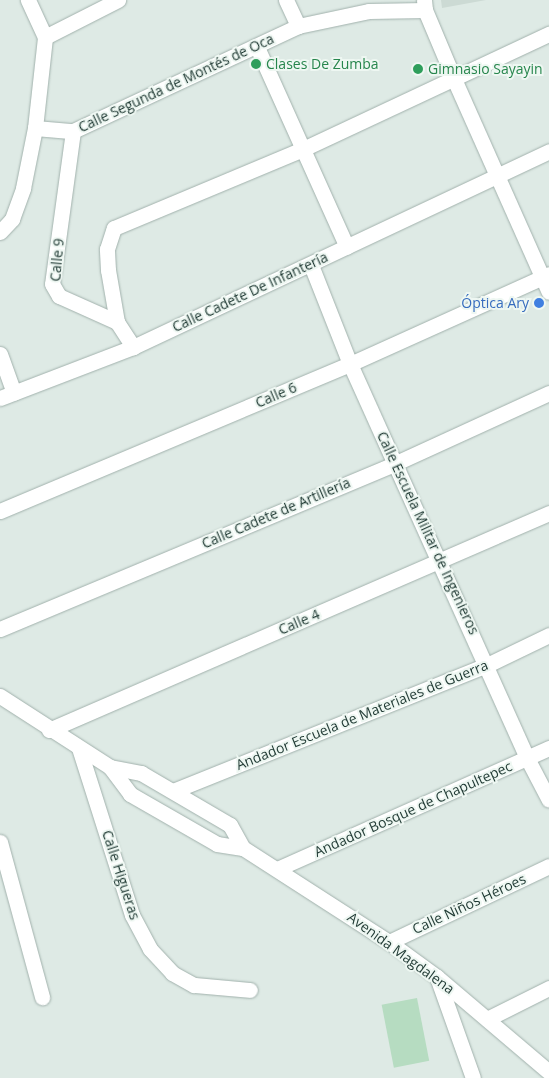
<!DOCTYPE html>
<html>
<head>
<meta charset="utf-8">
<style>
  body { margin:0 }
  #map { position:relative; width:549px; height:1078px; overflow:hidden; background:#deeae5; font-family:"Open Sans",sans-serif }
  div>[style] { position:absolute }
  .built>* { inset:0; background:#ccdad4 }
  .green>* { inset:0; background:#b6dcc1; transform-origin:0 0 }
  .roads { filter:drop-shadow(0 0 1px #a1b1ac) drop-shadow(0 0 1px #a1b1ac) }
  .minor>* { height:15px; margin:-7.5px; padding:0 7.5px; transform-origin:7.5px; border-radius:7.5px; background:#fff }
  .tertiary>* { height:15px; margin:-7.5px; padding:0 7.5px; transform-origin:7.5px; border-radius:7.5px; background:#fff }
  .secondary>* { height:15px; margin:-7.5px; padding:0 7.5px; transform-origin:7.5px; border-radius:7.5px; background:#fff }
  .dots>* { width:14px; height:14px; translate:-50% -50%; box-sizing:border-box; border:2px solid #eef7f2; border-radius:50% }
  span { translate:-50% -50%; white-space:nowrap; text-align:center; line-height:1.15; -webkit-text-stroke:4px #eef7f2; paint-order:stroke }
  .leisure-label { font-size:14px; color:#27864d }
  .left { translate:0 -50%; text-align:left }
  .street-label { font-size:14px; color:#1f3933 }
  .shop-label { font-size:14px; color:#366cbe }
  .right { translate:-100% -50%; text-align:right }
</style>
</head>
<body>
<div id="map">
  <div class="built">
    <div style="clip-path:polygon(441px 0,486px 0,442px 8px)"></div>
  </div>
  <div class="green">
    <div style="left:417px;top:998px;width:64px;height:36px;rotate:79deg"></div>
  </div>
  <div class="roads">
    <div class="minor">
      <div style="left:286px;top:0;width:29px;rotate:65deg"></div>
      <div style="left:45px;top:37px;width:82px;rotate:-26.9deg"></div>
      <div style="left:257px;top:47px;width:219px;rotate:65.8deg"></div>
      <div style="left:35px;top:128px;width:38px;rotate:5deg"></div>
      <div style="left:73px;top:131px;width:248px;rotate:-25deg"></div>
      <div style="left:298px;top:26px;width:73px;rotate:-11.9deg"></div>
      <div style="left:369px;top:11px;width:56px;rotate:-1deg"></div>
      <div style="left:73px;top:131px;width:154px;rotate:97.8deg"></div>
      <div style="left:52px;top:284px;width:14px;rotate:60deg"></div>
      <div style="left:59px;top:296px;width:64px;rotate:24.1deg"></div>
      <div style="left:117px;top:322px;width:30px;rotate:57deg"></div>
      <div style="left:0;top:232px;width:18px;rotate:-47deg"></div>
      <div style="left:12px;top:219px;width:33px;rotate:-70deg"></div>
      <div style="left:23px;top:188px;width:61px;rotate:-78.7deg"></div>
      <div style="left:35px;top:128px;width:92px;rotate:-83.7deg"></div>
      <div style="left:45px;top:37px;width:41px;rotate:-114.7deg"></div>
      <div style="left:311px;top:265px;width:106px;rotate:68.5deg"></div>
      <div style="left:350px;top:364px;width:432px;rotate:65.8deg"></div>
      <div style="left:527px;top:758px;width:47px;rotate:62.4deg"></div>
      <div style="left:117px;top:322px;width:53px;rotate:-99.8deg"></div>
      <div style="left:108px;top:270px;width:21px;rotate:-93deg"></div>
      <div style="left:107px;top:249px;width:22px;rotate:-72deg"></div>
      <div style="left:114px;top:228px;width:205px;rotate:-22.7deg"></div>
      <div style="left:303px;top:149px;width:272px;rotate:-25.1deg"></div>
      <div style="left:0;top:354px;width:41px;rotate:70.3deg"></div>
      <div style="left:0;top:398px;width:142px;rotate:-21deg"></div>
      <div style="left:133px;top:347px;width:460px;rotate:-25.2deg"></div>
      <div style="left:0;top:511px;width:380px;rotate:-22.8deg"></div>
      <div style="left:350px;top:364px;width:218px;rotate:-24.3deg"></div>
      <div style="left:0;top:629px;width:429px;rotate:-22.7deg"></div>
      <div style="left:396px;top:463px;width:168px;rotate:-24.6deg"></div>
      <div style="left:49px;top:730px;width:545px;rotate:-23.46deg"></div>
      <div style="left:79px;top:748px;width:175px;rotate:72.4deg"></div>
      <div style="left:132px;top:915px;width:38px;rotate:62deg"></div>
      <div style="left:150px;top:949px;width:33px;rotate:47deg"></div>
      <div style="left:172px;top:973px;width:25px;rotate:29deg"></div>
      <div style="left:194px;top:985px;width:56px;rotate:5.1deg"></div>
      <div style="left:173px;top:791px;width:338px;rotate:-21.9deg"></div>
      <div style="left:487px;top:665px;width:69px;rotate:-25.8deg"></div>
      <div style="left:0;top:842px;width:161px;rotate:74.8deg"></div>
      <div style="left:277px;top:869px;width:298px;rotate:-24deg"></div>
      <div style="left:389px;top:942px;width:177px;rotate:-25.4deg"></div>
      <div style="left:437px;top:977px;width:107px;rotate:70.4deg"></div>
      <div style="left:487px;top:1019px;width:69px;rotate:-26.6deg"></div>
    </div>
    <div class="tertiary">
      <div style="left:424px;top:0;width:10px;rotate:84deg"></div>
      <div style="left:425px;top:10px;width:75px;rotate:67.2deg"></div>
      <div style="left:454px;top:79px;width:233px;rotate:66deg"></div>
    </div>
    <div class="secondary">
      <div style="left:0;top:696px;width:131px;rotate:32.8deg"></div>
      <div style="left:110px;top:767px;width:32px;rotate:11deg"></div>
      <div style="left:141px;top:773px;width:103px;rotate:30.3deg"></div>
      <div style="left:230px;top:825px;width:26px;rotate:61deg"></div>
      <div style="left:110px;top:767px;width:34px;rotate:53deg"></div>
      <div style="left:130px;top:794px;width:100px;rotate:29.9deg"></div>
      <div style="left:217px;top:844px;width:26px;rotate:9deg"></div>
      <div style="left:243px;top:848px;width:174px;rotate:32.8deg"></div>
      <div style="left:389px;top:942px;width:59px;rotate:36.1deg"></div>
      <div style="left:437px;top:977px;width:147px;rotate:40.3deg"></div>
    </div>
  </div>
  <div class="dots">
    <div style="left:256px;top:64px;background:#2e9e5b"></div>
    <div style="left:418px;top:69px;background:#2e9e5b"></div>
    <div style="left:539px;top:303px;background:#3f7fe0"></div>
  </div>
  <div class="leisure-label">
    <span class="left" style="left:266px;top:64px">Clases De Zumba</span>
    <span class="left" style="left:428px;top:69px">Gimnasio Sayayin</span>
  </div>
  <div class="street-label">
    <span style="left:176px;top:83px;rotate:-25deg">Calle Segunda de Montés de Oca</span>
    <span style="left:57px;top:260px;rotate:-85deg">Calle 9</span>
    <span style="left:250px;top:292px;rotate:-25deg">Calle Cadete De Infantería</span>
    <span style="left:276px;top:395px;rotate:-23deg">Calle 6</span>
    <span style="left:276px;top:513px;rotate:-23deg">Calle Cadete de Artillería</span>
    <span style="left:428px;top:533px;rotate:65deg">Calle Escuela Militar de Ingenieros</span>
    <span style="left:299px;top:622px;rotate:-23deg">Calle 4</span>
    <span style="left:362px;top:715px;rotate:-22deg">Andador Escuela de Materiales de Guerra</span>
    <span style="left:413px;top:809px;rotate:-24deg">Andador Bosque de Chapultepec</span>
    <span style="left:121px;top:875px;rotate:72deg">Calle Higueras</span>
    <span style="left:469px;top:904px;rotate:-25deg">Calle Niños Héroes</span>
    <span style="left:401px;top:953px;rotate:36deg">Avenida Magdalena</span>
  </div>
  <div class="shop-label">
    <span class="right" style="left:529px;top:303px">Óptica Ary</span>
  </div>
</div>
</body>
</html>
